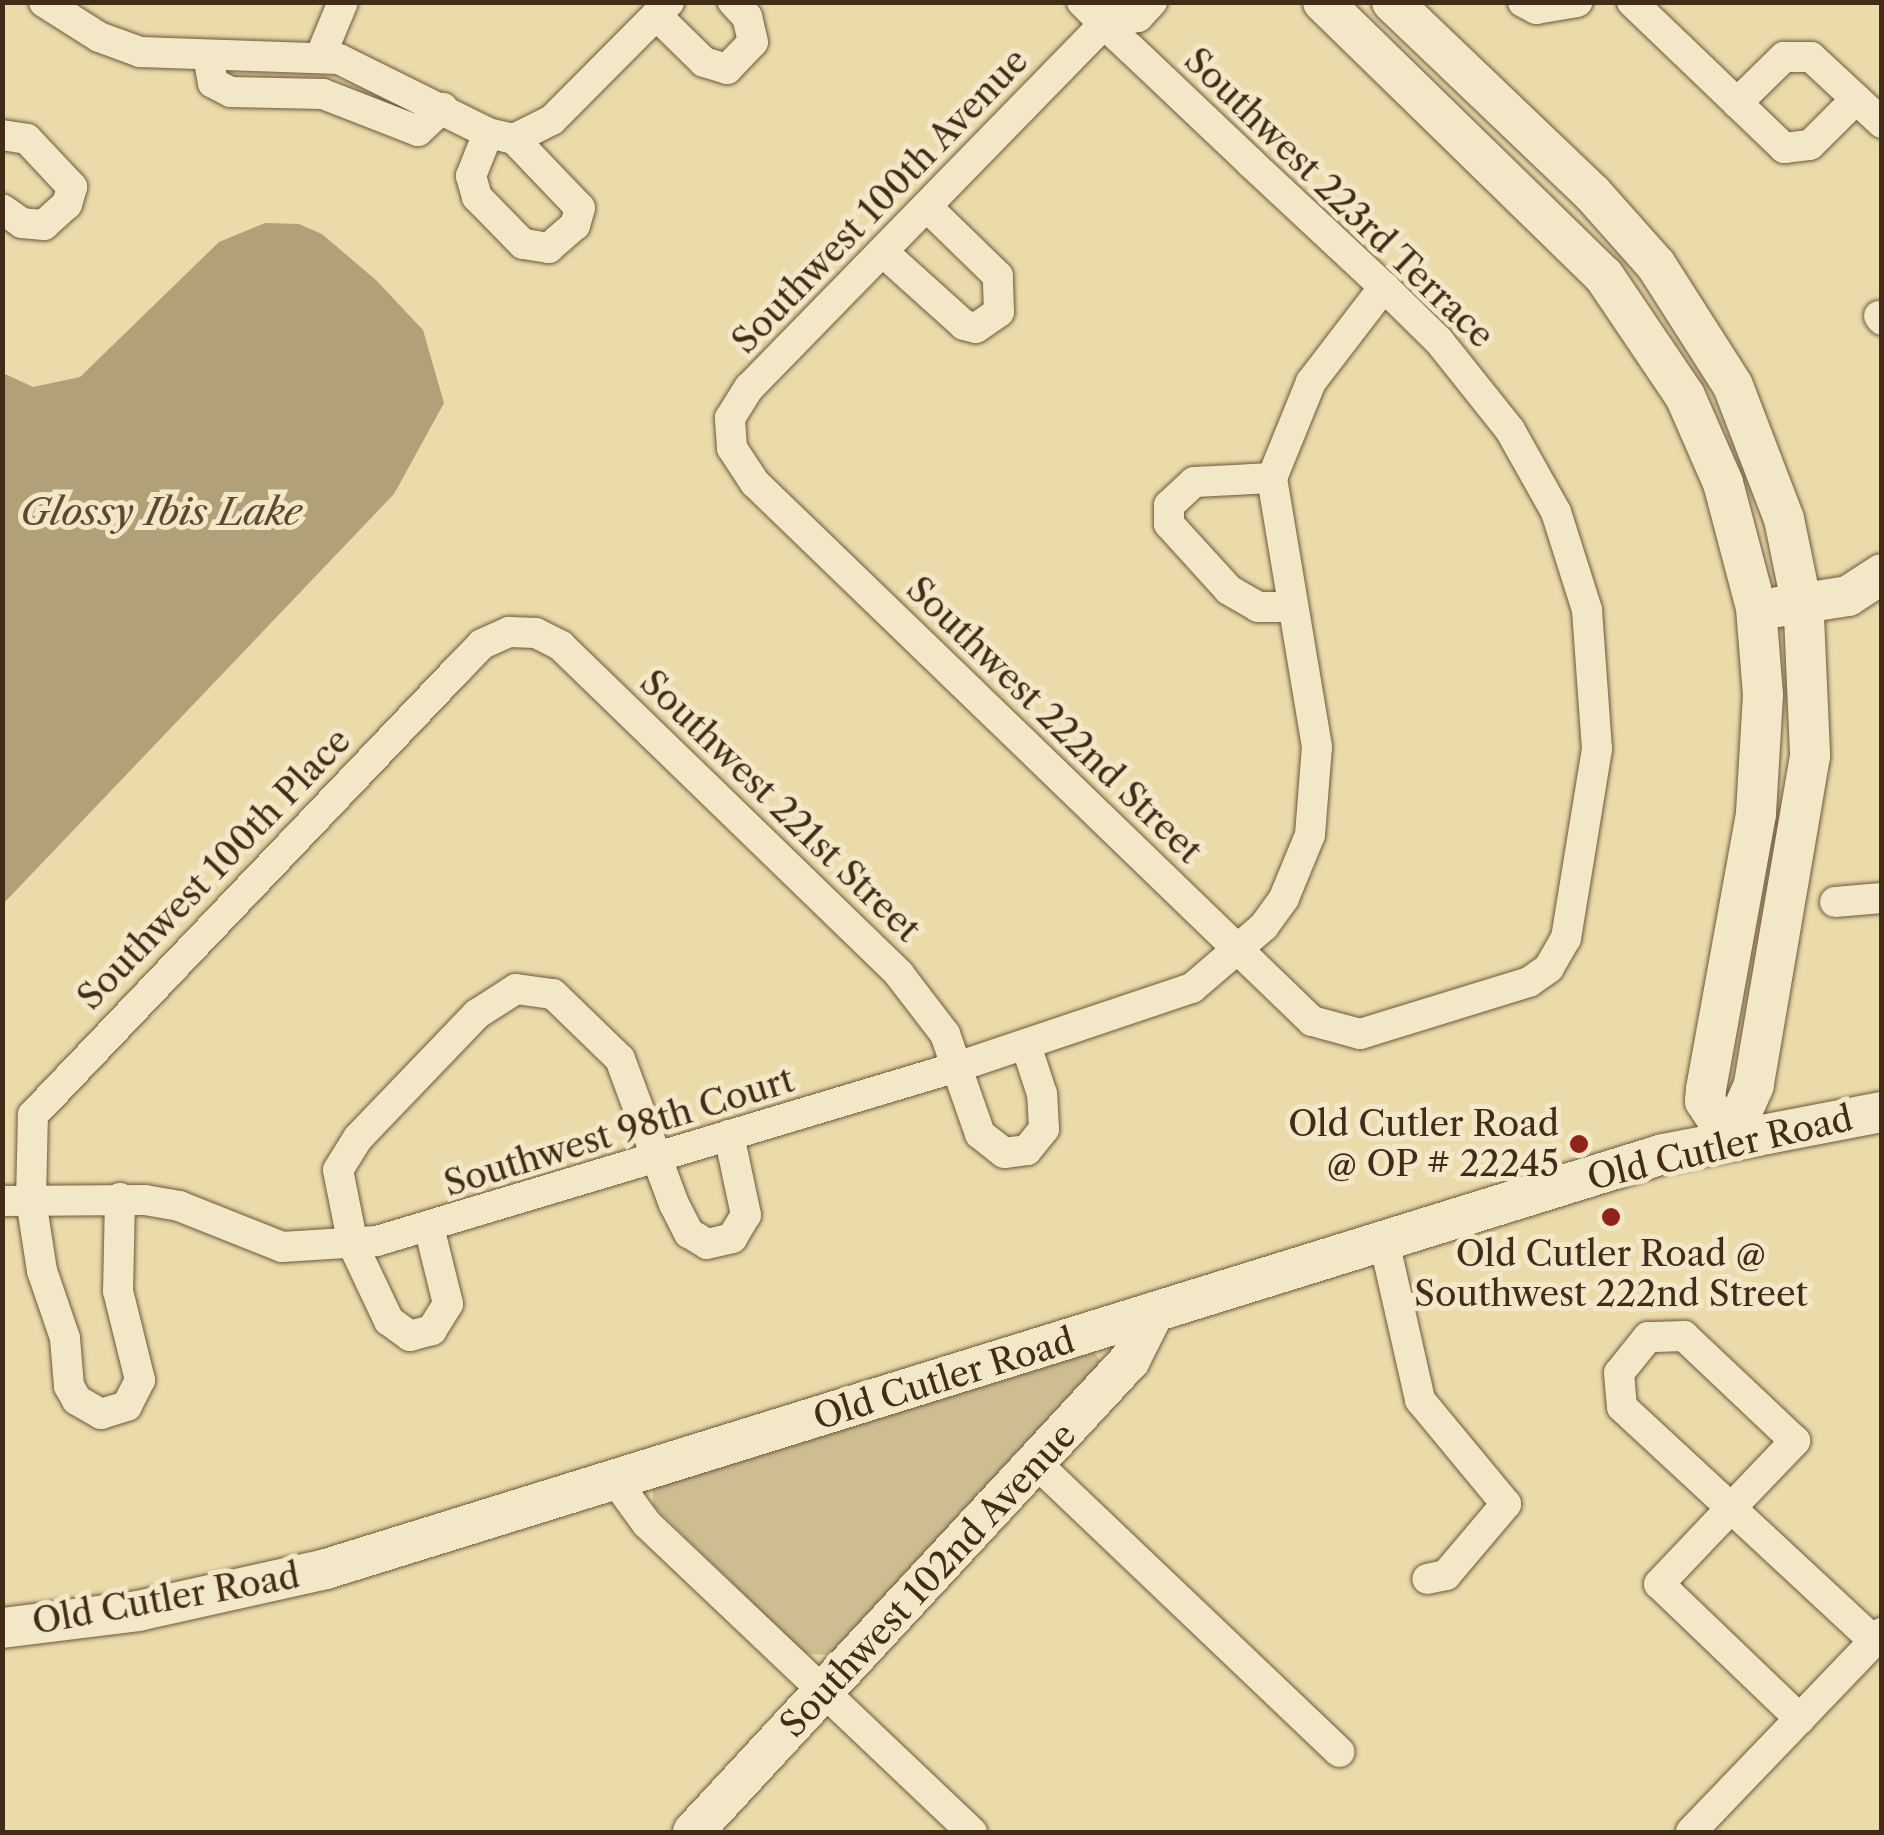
<!DOCTYPE html>
<html>
<head>
<meta charset="utf-8">
<style>
  body { margin:0 }
  #map { position:relative; width:1884px; height:1835px; overflow:hidden; background:#ebdbaa; font-family:"Libre Caslon Text",serif }
  div>[style] { position:absolute }
  .green>* { inset:0; background:#cebd91 }
  .water>* { inset:0; background:#b1a078 }
  .roads { filter:drop-shadow(0 0 2px #6c583c) drop-shadow(0 0 2px #6c583c) }
  .street>* { height:30px; margin:-15px; padding:0 15px; transform-origin:15px; border-radius:15px; background:#f2e8c8 }
  .secondary>* { height:40px; margin:-20px; padding:0 20px; transform-origin:20px; border-radius:20px; background:#f2e8c8 }
  .dots>* { width:28px; height:28px; translate:-50% -50%; box-sizing:border-box; border:5px solid #f2e8c8; border-radius:50% }
  span { translate:-50% -50%; white-space:nowrap; text-align:center; line-height:1.15; -webkit-text-stroke:10px #f2e8c8; paint-order:stroke }
  .street-label { font-size:35px; color:#412c18 }
  .poi-label { font-size:35px; color:#412c18 }
  .right { translate:-100% -50%; text-align:right }
  .water-label { font-size:38px; color:#5d4930; font-style:italic }
  .frame { position:absolute; inset:0; border:5px solid #412c18; pointer-events:none }
</style>
</head>
<body>
<div id="map">
  <div class="green">
    <div style="clip-path:polygon(1094px 1352px,1103px 1365px,834px 1655px,805px 1654px,653px 1505px,653px 1486px)"></div>
  </div>
  <div class="water">
    <div style="clip-path:polygon(265px 223px,299px 224px,322px 234px,377px 281px,423px 330px,444px 403px,394px 494px,3px 904px,3px 373px,33px 387px,80px 377px,219px 242px)"></div>
  </div>
  <div class="roads">
    <div class="street">
      <div style="left:44px;top:2px;width:65px;rotate:32.5deg"></div>
      <div style="left:99px;top:37px;width:44px;rotate:20.1deg"></div>
      <div style="left:140px;top:52px;width:199px;rotate:2deg"></div>
      <div style="left:339px;top:59px;width:166px;rotate:26.4deg"></div>
      <div style="left:488px;top:133px;width:27px;rotate:13deg"></div>
      <div style="left:514px;top:139px;width:95px;rotate:46.3deg"></div>
      <div style="left:580px;top:208px;width:18px;rotate:106deg"></div>
      <div style="left:575px;top:225px;width:35px;rotate:139deg"></div>
      <div style="left:549px;top:248px;width:26px;rotate:-171deg"></div>
      <div style="left:523px;top:244px;width:66px;rotate:-134.4deg"></div>
      <div style="left:477px;top:197px;width:22px;rotate:-106deg"></div>
      <div style="left:471px;top:176px;width:46px;rotate:-68.4deg"></div>
      <div style="left:1082px;top:2px;width:31px;rotate:45deg"></div>
      <div style="left:1104px;top:24px;width:35px;rotate:43deg"></div>
      <div style="left:1130px;top:48px;width:167px;rotate:43.5deg"></div>
      <div style="left:1251px;top:163px;width:182px;rotate:43deg"></div>
      <div style="left:1384px;top:287px;width:77px;rotate:44.5deg"></div>
      <div style="left:1439px;top:341px;width:114px;rotate:51.4deg"></div>
      <div style="left:1510px;top:430px;width:94px;rotate:60.7deg"></div>
      <div style="left:1556px;top:512px;width:103px;rotate:72.4deg"></div>
      <div style="left:1587px;top:610px;width:139px;rotate:85.9deg"></div>
      <div style="left:1597px;top:749px;width:192px;rotate:99.3deg"></div>
      <div style="left:1566px;top:938px;width:34px;rotate:120deg"></div>
      <div style="left:1549px;top:968px;width:24px;rotate:145deg"></div>
      <div style="left:1529px;top:982px;width:177px;rotate:162.9deg"></div>
      <div style="left:1360px;top:1034px;width:50px;rotate:-164.8deg"></div>
      <div style="left:1312px;top:1021px;width:774px;rotate:-135.99deg"></div>
      <div style="left:755px;top:483px;width:42px;rotate:-123.3deg"></div>
      <div style="left:732px;top:448px;width:30px;rotate:-94deg"></div>
      <div style="left:730px;top:418px;width:36px;rotate:-58deg"></div>
      <div style="left:749px;top:388px;width:508px;rotate:-45.72deg"></div>
      <div style="left:1104px;top:24px;width:22px;rotate:-80deg"></div>
      <div style="left:1523px;top:2px;width:15px;rotate:28deg"></div>
      <div style="left:1536px;top:9px;width:42px;rotate:-9.7deg"></div>
      <div style="left:1632px;top:2px;width:211px;rotate:43.8deg"></div>
      <div style="left:1784px;top:148px;width:26px;rotate:-7deg"></div>
      <div style="left:1810px;top:145px;width:65px;rotate:-45deg"></div>
      <div style="left:656px;top:15px;width:67px;rotate:44.4deg"></div>
      <div style="left:704px;top:62px;width:24px;rotate:17deg"></div>
      <div style="left:727px;top:69px;width:37px;rotate:-46deg"></div>
      <div style="left:753px;top:42px;width:26px;rotate:-103deg"></div>
      <div style="left:747px;top:17px;width:21px;rotate:-133deg"></div>
      <div style="left:1104px;top:24px;width:35px;rotate:-12deg"></div>
      <div style="left:1138px;top:17px;width:21px;rotate:-47deg"></div>
      <div style="left:208px;top:55px;width:28px;rotate:80deg"></div>
      <div style="left:213px;top:83px;width:20px;rotate:27deg"></div>
      <div style="left:231px;top:92px;width:92px;rotate:1.2deg"></div>
      <div style="left:323px;top:94px;width:102px;rotate:21.3deg"></div>
      <div style="left:418px;top:131px;width:34px;rotate:-43deg"></div>
      <div style="left:321px;top:55px;width:57px;rotate:-67.5deg"></div>
      <div style="left:1737px;top:103px;width:66px;rotate:-44.4deg"></div>
      <div style="left:1784px;top:57px;width:27px"></div>
      <div style="left:1811px;top:57px;width:97px;rotate:42.9deg"></div>
      <div style="left:2px;top:135px;width:25px;rotate:9deg"></div>
      <div style="left:27px;top:139px;width:66px;rotate:46.8deg"></div>
      <div style="left:72px;top:187px;width:18px;rotate:106deg"></div>
      <div style="left:67px;top:204px;width:31px;rotate:138deg"></div>
      <div style="left:44px;top:225px;width:22px;rotate:-175deg"></div>
      <div style="left:22px;top:223px;width:24px;rotate:-145deg"></div>
      <div style="left:514px;top:139px;width:42px;rotate:-26.6deg"></div>
      <div style="left:552px;top:120px;width:166px;rotate:-45.2deg"></div>
      <div style="left:883px;top:252px;width:109px;rotate:42deg"></div>
      <div style="left:964px;top:325px;width:12px;rotate:14deg"></div>
      <div style="left:976px;top:328px;width:28px;rotate:-35deg"></div>
      <div style="left:999px;top:312px;width:36px;rotate:-92deg"></div>
      <div style="left:998px;top:276px;width:100px;rotate:-135.8deg"></div>
      <div style="left:1879px;top:316px;width:5px;rotate:53deg"></div>
      <div style="left:1272px;top:478px;width:78px;rotate:177.1deg"></div>
      <div style="left:1194px;top:482px;width:34px;rotate:137deg"></div>
      <div style="left:1169px;top:505px;width:19px;rotate:90deg"></div>
      <div style="left:1169px;top:524px;width:89px;rotate:47.7deg"></div>
      <div style="left:1229px;top:590px;width:34px;rotate:30deg"></div>
      <div style="left:1258px;top:607px;width:34px"></div>
      <div style="left:1835px;top:902px;width:47px;rotate:-4.9deg"></div>
      <div style="left:120px;top:1198px;width:93px;rotate:91.2deg"></div>
      <div style="left:118px;top:1291px;width:92px;rotate:76.1deg"></div>
      <div style="left:140px;top:1380px;width:29px;rotate:117deg"></div>
      <div style="left:127px;top:1406px;width:27px;rotate:163deg"></div>
      <div style="left:101px;top:1414px;width:28px;rotate:-150deg"></div>
      <div style="left:77px;top:1400px;width:16px;rotate:-120deg"></div>
      <div style="left:69px;top:1386px;width:48px;rotate:-94.8deg"></div>
      <div style="left:65px;top:1338px;width:71px;rotate:-108.9deg"></div>
      <div style="left:42px;top:1271px;width:72px;rotate:-98.8deg"></div>
      <div style="left:31px;top:1200px;width:85px;rotate:-88.7deg"></div>
      <div style="left:33px;top:1115px;width:613px;rotate:-46.39deg"></div>
      <div style="left:456px;top:671px;width:37px;rotate:-46deg"></div>
      <div style="left:482px;top:644px;width:30px;rotate:-24deg"></div>
      <div style="left:509px;top:632px;width:27px;rotate:2deg"></div>
      <div style="left:536px;top:633px;width:28px;rotate:27deg"></div>
      <div style="left:561px;top:646px;width:471px;rotate:44.1deg"></div>
      <div style="left:899px;top:974px;width:76px;rotate:52.5deg"></div>
      <div style="left:945px;top:1034px;width:106px;rotate:70.7deg"></div>
      <div style="left:980px;top:1134px;width:31px;rotate:38deg"></div>
      <div style="left:1004px;top:1153px;width:23px;rotate:-7deg"></div>
      <div style="left:1027px;top:1150px;width:27px;rotate:-51deg"></div>
      <div style="left:1044px;top:1129px;width:35px;rotate:-93deg"></div>
      <div style="left:1042px;top:1094px;width:52px;rotate:-108.1deg"></div>
      <div style="left:2px;top:1201px;width:143px;rotate:-0.4deg"></div>
      <div style="left:145px;top:1200px;width:35px;rotate:10deg"></div>
      <div style="left:179px;top:1206px;width:111px;rotate:21.7deg"></div>
      <div style="left:282px;top:1247px;width:95px;rotate:-3.6deg"></div>
      <div style="left:377px;top:1241px;width:606px;rotate:-16.7deg"></div>
      <div style="left:957px;top:1067px;width:248px;rotate:-18.6deg"></div>
      <div style="left:1192px;top:988px;width:95px;rotate:-40.7deg"></div>
      <div style="left:1264px;top:926px;width:34px;rotate:-54deg"></div>
      <div style="left:1284px;top:898px;width:68px;rotate:-67.6deg"></div>
      <div style="left:1310px;top:835px;width:88px;rotate:-85.5deg"></div>
      <div style="left:1317px;top:747px;width:273px;rotate:-99.5deg"></div>
      <div style="left:1272px;top:478px;width:104px;rotate:-67.9deg"></div>
      <div style="left:1311px;top:382px;width:120px;rotate:-52.5deg"></div>
      <div style="left:430px;top:1231px;width:75px;rotate:76.1deg"></div>
      <div style="left:448px;top:1304px;width:31px;rotate:122deg"></div>
      <div style="left:432px;top:1330px;width:23px;rotate:165deg"></div>
      <div style="left:410px;top:1336px;width:26px;rotate:-144deg"></div>
      <div style="left:389px;top:1321px;width:84px;rotate:-115.3deg"></div>
      <div style="left:353px;top:1245px;width:76px;rotate:-101.3deg"></div>
      <div style="left:338px;top:1170px;width:38px;rotate:-58deg"></div>
      <div style="left:358px;top:1138px;width:172px;rotate:-46.2deg"></div>
      <div style="left:477px;top:1014px;width:46px;rotate:-32.7deg"></div>
      <div style="left:516px;top:989px;width:37px;rotate:8deg"></div>
      <div style="left:553px;top:994px;width:93px;rotate:44.1deg"></div>
      <div style="left:620px;top:1059px;width:155px;rotate:69.6deg"></div>
      <div style="left:674px;top:1204px;width:33px;rotate:63deg"></div>
      <div style="left:689px;top:1233px;width:21px;rotate:31deg"></div>
      <div style="left:707px;top:1244px;width:26px;rotate:-13deg"></div>
      <div style="left:732px;top:1238px;width:27px;rotate:-59deg"></div>
      <div style="left:746px;top:1215px;width:82px;rotate:-102deg"></div>
      <div style="left:1384px;top:1241px;width:163px;rotate:77.2deg"></div>
      <div style="left:1420px;top:1400px;width:135px;rotate:50.4deg"></div>
      <div style="left:1506px;top:1504px;width:93px;rotate:130.2deg"></div>
      <div style="left:1446px;top:1575px;width:19px;rotate:168deg"></div>
      <div style="left:1036px;top:1463px;width:419px;rotate:43.6deg"></div>
      <div style="left:615px;top:1480px;width:54px;rotate:54deg"></div>
      <div style="left:647px;top:1524px;width:448px;rotate:43.5deg"></div>
      <div style="left:1800px;top:1719px;width:195px;rotate:-136.2deg"></div>
      <div style="left:1659px;top:1584px;width:105px;rotate:-46.5deg"></div>
      <div style="left:1731px;top:1508px;width:93px;rotate:-46.3deg"></div>
      <div style="left:1795px;top:1441px;width:153px;rotate:-136.6deg"></div>
      <div style="left:1684px;top:1336px;width:36px;rotate:178deg"></div>
      <div style="left:1648px;top:1337px;width:46px;rotate:128.9deg"></div>
      <div style="left:1619px;top:1373px;width:34px;rotate:85deg"></div>
      <div style="left:1622px;top:1407px;width:149px;rotate:42.8deg"></div>
      <div style="left:1731px;top:1508px;width:195px;rotate:42.9deg"></div>
      <div style="left:1691px;top:1832px;width:276px;rotate:-46.2deg"></div>
    </div>
    <div class="secondary">
      <div style="left:1323px;top:2px;width:392px;rotate:44.3deg"></div>
      <div style="left:1604px;top:276px;width:145px;rotate:56deg"></div>
      <div style="left:1685px;top:396px;width:95px;rotate:66.4deg"></div>
      <div style="left:1723px;top:483px;width:129px;rotate:75.2deg"></div>
      <div style="left:1756px;top:608px;width:87px;rotate:85.4deg"></div>
      <div style="left:1763px;top:695px;width:119px;rotate:93.4deg"></div>
      <div style="left:1756px;top:814px;width:280px;rotate:100.3deg"></div>
      <div style="left:1706px;top:1089px;width:12px;rotate:95deg"></div>
      <div style="left:1705px;top:1101px;width:45px;rotate:56.7deg"></div>
      <div style="left:1392px;top:2px;width:277px;rotate:43.7deg"></div>
      <div style="left:1592px;top:193px;width:96px;rotate:48.4deg"></div>
      <div style="left:1656px;top:265px;width:143px;rotate:57.5deg"></div>
      <div style="left:1733px;top:386px;width:142px;rotate:69deg"></div>
      <div style="left:1784px;top:519px;width:99px;rotate:78.3deg"></div>
      <div style="left:1804px;top:616px;width:140px;rotate:87.5deg"></div>
      <div style="left:1810px;top:756px;width:334px;rotate:99.7deg"></div>
      <div style="left:1754px;top:1085px;width:59px;rotate:114deg"></div>
      <div style="left:1778px;top:607px;width:71px;rotate:-8.9deg"></div>
      <div style="left:1848px;top:596px;width:40px;rotate:-32.9deg"></div>
      <div style="left:2px;top:1628px;width:137px;rotate:-7.1deg"></div>
      <div style="left:138px;top:1611px;width:193px;rotate:-12.6deg"></div>
      <div style="left:326px;top:1569px;width:1400px;rotate:-17.24deg"></div>
      <div style="left:1663px;top:1154px;width:223px;rotate:-10.9deg"></div>
      <div style="left:693px;top:1832px;width:643px;rotate:-47.21deg"></div>
      <div style="left:1130px;top:1360px;width:47px;rotate:-63.4deg"></div>
    </div>
  </div>
  <div class="dots">
    <div style="left:1579px;top:1144px;background:#8f2418"></div>
    <div style="left:1611px;top:1217px;background:#8f2418"></div>
  </div>
  <div class="street-label">
    <span style="left:1339px;top:198px;rotate:44deg">Southwest 223rd Terrace</span>
    <span style="left:880px;top:201px;rotate:-46deg">Southwest 100th Avenue</span>
    <span style="left:1054px;top:720px;rotate:44deg">Southwest 222nd Street</span>
    <span style="left:780px;top:806px;rotate:44deg">Southwest 221st Street</span>
    <span style="left:214px;top:869px;rotate:-46deg">Southwest 100th Place</span>
    <span style="left:619px;top:1132px;rotate:-17deg">Southwest 98th Court</span>
    <span style="left:1720px;top:1148px;rotate:-13deg">Old Cutler Road</span>
    <span style="left:944px;top:1379px;rotate:-17deg">Old Cutler Road</span>
    <span style="left:928px;top:1580px;rotate:-47deg">Southwest 102nd Avenue</span>
    <span style="left:166px;top:1599px;rotate:-10deg">Old Cutler Road</span>
  </div>
  <div class="poi-label">
    <span class="right" style="left:1559px;top:1144px">Old Cutler Road<br>@ OP # 22245</span>
    <span style="left:1611px;top:1274px">Old Cutler Road @<br>Southwest 222nd Street</span>
  </div>
  <div class="water-label">
    <span style="left:161px;top:512px">Glossy Ibis Lake</span>
  </div>
  <div class="frame"></div>
</div>
</body>
</html>
